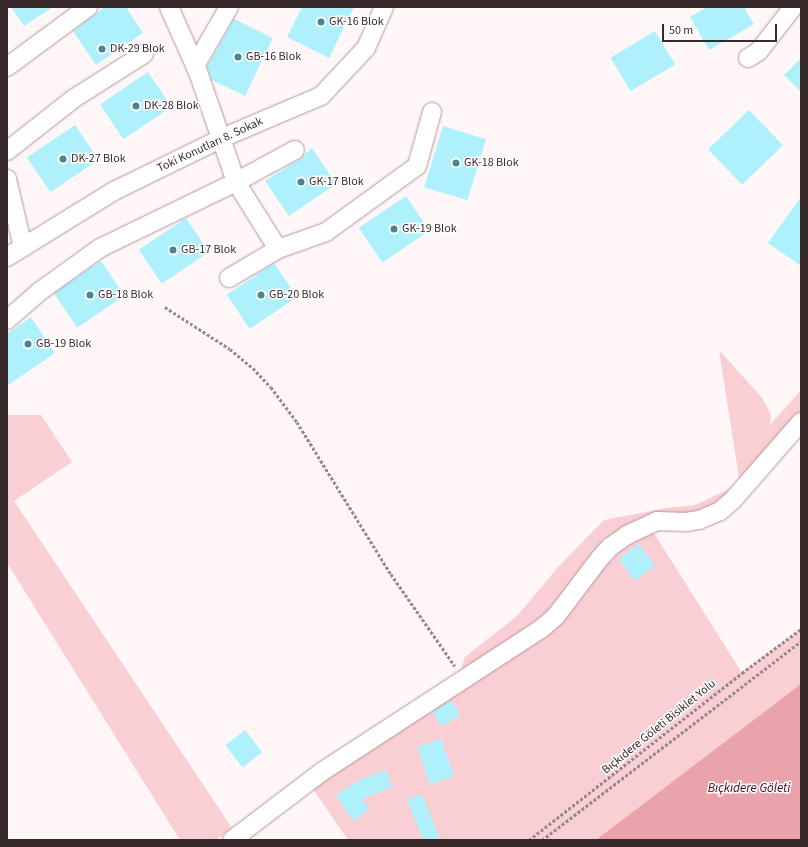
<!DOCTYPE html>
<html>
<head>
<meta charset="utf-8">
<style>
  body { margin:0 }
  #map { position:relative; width:808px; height:847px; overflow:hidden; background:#fef6f7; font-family:"Source Sans 3",sans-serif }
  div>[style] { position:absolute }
  .green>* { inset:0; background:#facfd3 }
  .water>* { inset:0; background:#eaa2ab }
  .building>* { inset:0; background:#aef1fd; transform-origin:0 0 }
  .path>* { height:2.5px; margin-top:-1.25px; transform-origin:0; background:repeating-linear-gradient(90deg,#968a8b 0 3px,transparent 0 5px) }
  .roads { filter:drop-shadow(0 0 1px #b79498) drop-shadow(0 0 1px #b79498) }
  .minor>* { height:18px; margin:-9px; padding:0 9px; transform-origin:9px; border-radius:9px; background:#fff }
  .dots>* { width:11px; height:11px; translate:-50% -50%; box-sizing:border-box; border:2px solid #fff; border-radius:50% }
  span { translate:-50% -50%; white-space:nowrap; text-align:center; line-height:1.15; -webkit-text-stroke:3px #fff; paint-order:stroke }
  .poi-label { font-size:12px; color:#382a2b }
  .left { translate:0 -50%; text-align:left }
  .street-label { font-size:12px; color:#382a2b }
  .water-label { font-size:13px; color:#57011d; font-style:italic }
  .frame { position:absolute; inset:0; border:8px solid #382a2b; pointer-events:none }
  .scale { position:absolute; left:662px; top:24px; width:115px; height:18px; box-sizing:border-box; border:2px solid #382a2b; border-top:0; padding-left:5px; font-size:12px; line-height:14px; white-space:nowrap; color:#382a2b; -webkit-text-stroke:3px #fff; paint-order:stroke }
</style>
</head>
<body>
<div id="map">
  <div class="green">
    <div style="clip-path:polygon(719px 350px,763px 399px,771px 415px,770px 425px,801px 390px,801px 412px,740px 484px,720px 503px,702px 511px,650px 519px,538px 623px,460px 672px,465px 657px,517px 616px,560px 565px,604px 520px,667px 508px,695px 505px,740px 484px)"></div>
    <div style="clip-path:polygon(7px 415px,41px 415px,72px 462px,14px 501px,232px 828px,216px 840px,180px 840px,7px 563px)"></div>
    <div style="clip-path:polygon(652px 530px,742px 673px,801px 629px,801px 840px,529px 840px,692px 712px,528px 840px,348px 840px,313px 789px,449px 693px,594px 578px,624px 547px)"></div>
  </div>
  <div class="water">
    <div style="clip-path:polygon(801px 684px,801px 840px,596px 840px)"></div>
  </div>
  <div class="building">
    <div style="clip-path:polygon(11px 7px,53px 7px,24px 26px)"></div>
    <div style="clip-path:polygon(105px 7px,126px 7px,143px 33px,96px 65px,73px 31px)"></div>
    <div style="clip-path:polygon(302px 7px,354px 7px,329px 58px,287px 37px)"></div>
    <div style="clip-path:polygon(707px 7px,744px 7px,754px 24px,709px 50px,690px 17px)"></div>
    <div style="clip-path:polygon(234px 19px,273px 38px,245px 96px,212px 80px,207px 67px)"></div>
    <div style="left:655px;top:31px;width:39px;height:52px;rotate:59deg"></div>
    <div style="clip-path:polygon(801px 58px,801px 92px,784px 75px)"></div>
    <div style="left:148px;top:72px;width:42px;height:58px;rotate:56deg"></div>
    <div style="left:749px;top:110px;width:49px;height:57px;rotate:46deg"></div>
    <div style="left:75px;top:125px;width:42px;height:58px;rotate:56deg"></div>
    <div style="left:443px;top:126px;width:45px;height:64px;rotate:17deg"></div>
    <div style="clip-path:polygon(312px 148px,336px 184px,289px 216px,265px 181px,300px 159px)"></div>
    <div style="left:406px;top:196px;width:42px;height:57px;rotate:56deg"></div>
    <div style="clip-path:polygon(801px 197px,801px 266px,768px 243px)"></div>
    <div style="left:186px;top:218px;width:41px;height:57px;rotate:56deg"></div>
    <div style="left:101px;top:261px;width:42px;height:57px;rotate:56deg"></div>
    <div style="left:274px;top:263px;width:41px;height:57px;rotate:56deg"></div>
    <div style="clip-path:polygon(31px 317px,55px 353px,7px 386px,7px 334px)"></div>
    <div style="left:639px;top:544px;width:27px;height:25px;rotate:54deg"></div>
    <div style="left:452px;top:701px;width:17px;height:22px;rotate:62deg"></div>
    <div style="left:245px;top:730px;width:28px;height:25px;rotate:52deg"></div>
    <div style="left:441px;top:739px;width:39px;height:25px;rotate:71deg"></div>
    <div style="clip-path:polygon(386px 770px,392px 787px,362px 799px,369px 810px,353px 821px,336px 795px,360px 780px)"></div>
    <div style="clip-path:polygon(422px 794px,440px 840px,423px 840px,407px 799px)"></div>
  </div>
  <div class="path">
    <div style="left:165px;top:307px;width:77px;rotate:32.9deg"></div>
    <div style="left:230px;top:349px;width:30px;rotate:40deg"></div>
    <div style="left:253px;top:368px;width:26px;rotate:47deg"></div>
    <div style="left:271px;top:387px;width:44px;rotate:53.4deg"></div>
    <div style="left:297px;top:422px;width:179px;rotate:58.3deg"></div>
    <div style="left:391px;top:574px;width:112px;rotate:55.2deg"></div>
    <div style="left:529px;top:840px;width:271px;rotate:-38.1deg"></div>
    <div style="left:742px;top:673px;width:74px;rotate:-36.7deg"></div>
    <div style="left:542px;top:840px;width:327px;rotate:-37.5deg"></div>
  </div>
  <div class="roads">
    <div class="minor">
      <div style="left:169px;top:7px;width:71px;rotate:66deg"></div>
      <div style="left:198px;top:72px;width:116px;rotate:70.9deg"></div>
      <div style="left:236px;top:182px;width:79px;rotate:57.9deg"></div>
      <div style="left:748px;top:58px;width:13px;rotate:-32deg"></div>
      <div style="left:759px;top:51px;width:56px;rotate:-52.3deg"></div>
      <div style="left:195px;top:66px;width:68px;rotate:-60deg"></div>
      <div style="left:7px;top:67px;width:101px;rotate:-36.5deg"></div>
      <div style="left:7px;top:151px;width:84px;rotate:-38.2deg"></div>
      <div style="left:73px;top:99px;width:84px;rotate:-32.4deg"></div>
      <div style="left:7px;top:179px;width:70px;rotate:76.8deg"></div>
      <div style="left:7px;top:257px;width:126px;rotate:-31.7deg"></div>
      <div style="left:114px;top:191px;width:120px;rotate:-26.1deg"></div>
      <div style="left:222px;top:138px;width:108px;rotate:-23deg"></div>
      <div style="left:321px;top:96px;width:66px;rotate:-46.8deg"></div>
      <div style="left:366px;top:48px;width:45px;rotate:-66.3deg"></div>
      <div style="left:229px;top:278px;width:57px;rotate:-30.6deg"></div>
      <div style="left:278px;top:249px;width:51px;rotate:-19.5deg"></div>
      <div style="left:326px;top:232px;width:112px;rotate:-36deg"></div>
      <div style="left:417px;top:166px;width:56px;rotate:-74.5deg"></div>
      <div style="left:7px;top:320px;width:43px;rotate:-41.2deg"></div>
      <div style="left:39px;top:292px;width:75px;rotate:-35.8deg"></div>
      <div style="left:100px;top:248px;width:151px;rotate:-25.9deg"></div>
      <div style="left:236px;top:182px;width:67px;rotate:-28.5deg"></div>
      <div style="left:232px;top:840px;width:114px;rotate:-37.2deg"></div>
      <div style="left:323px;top:771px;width:260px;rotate:-33.1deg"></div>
      <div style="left:541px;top:629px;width:20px;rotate:-41deg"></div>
      <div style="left:556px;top:616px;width:73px;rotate:-52.8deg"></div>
      <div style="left:600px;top:558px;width:15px;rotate:-48deg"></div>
      <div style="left:610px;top:547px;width:21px;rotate:-35deg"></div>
      <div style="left:627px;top:535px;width:33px;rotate:-25deg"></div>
      <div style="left:657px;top:521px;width:29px;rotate:2deg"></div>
      <div style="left:686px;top:522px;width:13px;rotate:-9deg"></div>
      <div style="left:699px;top:520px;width:23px;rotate:-23deg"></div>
      <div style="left:720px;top:511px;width:16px;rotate:-40deg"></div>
      <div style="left:732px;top:501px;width:105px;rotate:-48.9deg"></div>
    </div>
  </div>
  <div class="dots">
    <div style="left:321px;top:22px;background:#428793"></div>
    <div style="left:102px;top:49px;background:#428793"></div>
    <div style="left:238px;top:57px;background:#428793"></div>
    <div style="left:136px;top:106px;background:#428793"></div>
    <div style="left:63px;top:159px;background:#428793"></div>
    <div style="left:456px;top:163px;background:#428793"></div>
    <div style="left:301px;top:182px;background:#428793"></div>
    <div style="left:394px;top:229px;background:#428793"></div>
    <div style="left:173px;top:250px;background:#428793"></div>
    <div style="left:90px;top:295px;background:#428793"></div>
    <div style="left:261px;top:295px;background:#428793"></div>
    <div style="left:28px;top:344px;background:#428793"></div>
  </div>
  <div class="poi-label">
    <span class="left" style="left:329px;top:22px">GK-16 Blok</span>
    <span class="left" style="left:110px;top:49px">DK-29 Blok</span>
    <span class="left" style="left:246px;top:57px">GB-16 Blok</span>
    <span class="left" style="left:144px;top:106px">DK-28 Blok</span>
    <span class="left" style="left:71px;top:159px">DK-27 Blok</span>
    <span class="left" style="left:464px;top:163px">GK-18 Blok</span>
    <span class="left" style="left:309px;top:182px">GK-17 Blok</span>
    <span class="left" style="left:402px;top:229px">GK-19 Blok</span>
    <span class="left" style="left:181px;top:250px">GB-17 Blok</span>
    <span class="left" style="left:98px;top:295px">GB-18 Blok</span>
    <span class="left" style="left:269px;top:295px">GB-20 Blok</span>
    <span class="left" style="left:36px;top:344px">GB-19 Blok</span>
  </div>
  <div class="street-label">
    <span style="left:210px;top:145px;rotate:-25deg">Toki Konutları 8. Sokak</span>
    <span style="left:659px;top:727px;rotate:-39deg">Bıçkıdere Göleti Bisiklet Yolu</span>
  </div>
  <div class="water-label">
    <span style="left:749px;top:788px">Bıçkıdere Göleti</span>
  </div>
  <div class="frame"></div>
  <div class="scale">50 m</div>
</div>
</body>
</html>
